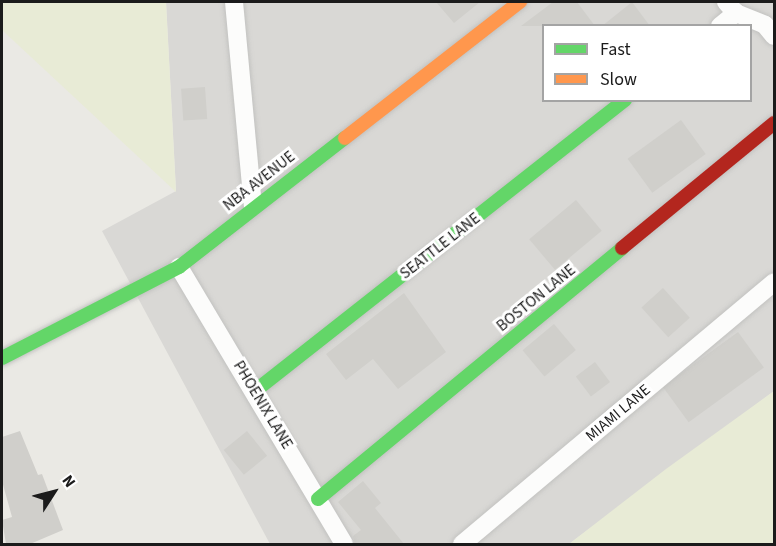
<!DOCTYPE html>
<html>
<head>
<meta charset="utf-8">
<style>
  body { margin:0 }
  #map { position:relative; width:776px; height:546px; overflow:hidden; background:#eae9e4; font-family:"Source Sans 3",sans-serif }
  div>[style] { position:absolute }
  .residential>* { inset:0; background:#d9d8d5 }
  .farmland>* { inset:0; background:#e8ebd6 }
  .building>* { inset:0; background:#d0cfcb; transform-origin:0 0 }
  .roads { filter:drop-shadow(0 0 2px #c2c2c0) drop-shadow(0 0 2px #c2c2c0) }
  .street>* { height:18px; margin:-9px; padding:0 9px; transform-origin:9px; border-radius:9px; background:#fcfcfb }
  .fast>* { height:14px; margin:-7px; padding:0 7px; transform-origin:7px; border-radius:7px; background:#63d668 }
  .slow>* { height:14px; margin:-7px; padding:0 7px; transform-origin:7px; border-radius:7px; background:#ff974d }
  .jam>* { height:14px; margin:-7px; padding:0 7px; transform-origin:7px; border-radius:7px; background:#b3261e }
  span { translate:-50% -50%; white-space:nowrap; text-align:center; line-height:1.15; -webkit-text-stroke:6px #fff; paint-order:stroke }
  .street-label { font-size:16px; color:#1b1b1b }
  .frame { position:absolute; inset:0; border:3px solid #1b1b1b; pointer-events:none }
  .legend { position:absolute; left:542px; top:24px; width:210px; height:78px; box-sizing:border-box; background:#fff; border:2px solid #a4a4a4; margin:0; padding:8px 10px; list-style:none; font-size:18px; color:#1b1b1b }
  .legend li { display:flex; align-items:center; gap:12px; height:30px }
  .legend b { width:30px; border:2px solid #a4a4a4 }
  .north { position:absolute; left:24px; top:462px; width:60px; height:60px; -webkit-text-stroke:4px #fff; paint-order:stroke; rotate:54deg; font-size:16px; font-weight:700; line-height:24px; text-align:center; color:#1b1b1b }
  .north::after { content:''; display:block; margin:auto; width:21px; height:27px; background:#1b1b1b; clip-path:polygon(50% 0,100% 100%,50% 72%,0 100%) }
</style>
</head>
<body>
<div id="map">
  <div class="residential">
    <div style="clip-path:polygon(evenodd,166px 2px,774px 2px,774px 391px,569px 544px,270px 544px,102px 231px,176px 191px,166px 2px,544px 26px,750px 26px,750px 100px,544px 100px,544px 26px)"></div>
  </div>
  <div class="farmland">
    <div style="clip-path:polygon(2px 2px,166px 2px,176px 192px,2px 30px)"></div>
    <div style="clip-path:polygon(774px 391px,774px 544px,569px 544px,666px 469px)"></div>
  </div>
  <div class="building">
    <div style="clip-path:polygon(436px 2px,480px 2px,454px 23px)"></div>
    <div style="clip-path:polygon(553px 2px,577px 2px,595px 26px,521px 26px)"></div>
    <div style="clip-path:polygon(632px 2px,650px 26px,602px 26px)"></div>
    <div style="left:205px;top:87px;width:32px;height:24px;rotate:86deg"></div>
    <div style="left:681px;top:120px;width:42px;height:66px;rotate:54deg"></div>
    <div style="left:576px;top:200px;width:40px;height:61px;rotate:50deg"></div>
    <div style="left:663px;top:288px;width:40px;height:29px;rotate:48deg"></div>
    <div style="clip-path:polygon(404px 293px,446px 352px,398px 389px,373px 359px,346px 380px,326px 354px)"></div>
    <div style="left:554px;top:324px;width:34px;height:41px;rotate:50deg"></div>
    <div style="left:738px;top:332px;width:44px;height:93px;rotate:54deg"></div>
    <div style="left:595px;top:362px;width:25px;height:24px;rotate:53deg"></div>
    <div style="clip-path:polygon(20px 431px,38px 475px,42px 474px,63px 530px,30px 544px,6px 544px,2px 520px,12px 517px,2px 481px,2px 437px)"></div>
    <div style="left:247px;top:431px;width:32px;height:30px;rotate:51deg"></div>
    <div style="clip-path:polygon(363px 481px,381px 503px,375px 508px,404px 544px,355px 544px,353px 536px,361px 530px,338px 502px)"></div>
  </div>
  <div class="roads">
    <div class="street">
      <div style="left:234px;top:2px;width:205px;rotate:84.7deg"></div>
      <div style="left:726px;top:2px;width:15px;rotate:48deg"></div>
      <div style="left:736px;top:13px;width:31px;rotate:22deg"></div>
      <div style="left:765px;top:25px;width:14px;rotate:51deg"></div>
      <div style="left:720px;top:26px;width:21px;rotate:-39deg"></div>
      <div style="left:179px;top:267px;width:322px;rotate:59.2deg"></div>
      <div style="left:462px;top:544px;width:407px;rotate:-40deg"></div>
    </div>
    <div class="fast">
      <div style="left:2px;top:358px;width:199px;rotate:-27.2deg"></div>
      <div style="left:179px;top:267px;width:210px;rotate:-37.9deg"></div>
      <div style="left:255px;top:391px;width:471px;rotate:-38.2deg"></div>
      <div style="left:318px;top:499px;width:394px;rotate:-39.5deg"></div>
    </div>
    <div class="slow">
      <div style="left:345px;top:138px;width:222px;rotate:-37.9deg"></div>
    </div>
    <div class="jam">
      <div style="left:622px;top:248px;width:197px;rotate:-39.4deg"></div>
    </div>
  </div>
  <div class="street-label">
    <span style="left:259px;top:181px;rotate:-38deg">NBA AVENUE</span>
    <span style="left:440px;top:246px;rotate:-38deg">SEATTLE LANE</span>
    <span style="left:536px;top:298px;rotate:-39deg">BOSTON LANE</span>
    <span style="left:263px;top:405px;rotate:59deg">PHOENIX LANE</span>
    <span style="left:618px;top:413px;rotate:-40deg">MIAMI LANE</span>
  </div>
  <div class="frame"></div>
  <ul class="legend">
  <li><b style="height:8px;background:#63d668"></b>Fast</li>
  <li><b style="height:8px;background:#ff974d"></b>Slow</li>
  </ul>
  <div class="north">N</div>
</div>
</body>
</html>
